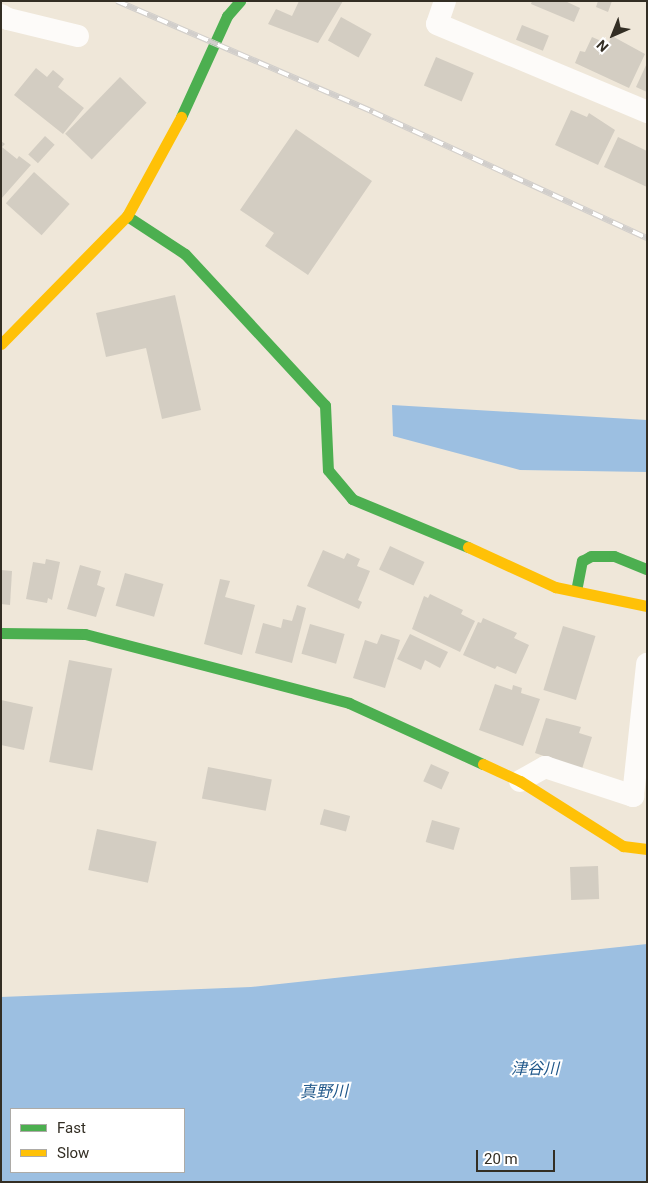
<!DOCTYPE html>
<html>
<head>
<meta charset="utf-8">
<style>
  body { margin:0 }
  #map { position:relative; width:648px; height:1183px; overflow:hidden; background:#efe7d9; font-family:Roboto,"Noto Sans JP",sans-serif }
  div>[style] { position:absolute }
  .water>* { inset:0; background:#9cbfe1 }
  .building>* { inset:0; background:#d3cdc2; transform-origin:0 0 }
  .street>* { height:22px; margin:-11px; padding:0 11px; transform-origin:11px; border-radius:11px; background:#fdfbf9 }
  .fast>* { height:11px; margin:-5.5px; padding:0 5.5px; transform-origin:5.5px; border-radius:5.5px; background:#4caf50 }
  .slow>* { height:11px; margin:-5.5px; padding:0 5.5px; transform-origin:5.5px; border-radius:5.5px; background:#ffc107 }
  .rail>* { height:5.5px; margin-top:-2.75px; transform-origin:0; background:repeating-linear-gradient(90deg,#fff 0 11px,#d1cecb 0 22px); box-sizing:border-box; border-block:1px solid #d1cecb }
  span { translate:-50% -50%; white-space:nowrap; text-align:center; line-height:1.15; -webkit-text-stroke:4px #fff; paint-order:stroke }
  .water-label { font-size:16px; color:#1f578a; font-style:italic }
  .frame { position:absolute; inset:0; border:2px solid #332e24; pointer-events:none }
  .legend { position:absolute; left:10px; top:1108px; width:175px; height:65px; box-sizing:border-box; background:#fff; border:1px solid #adaba7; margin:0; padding:6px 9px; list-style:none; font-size:15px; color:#332e24 }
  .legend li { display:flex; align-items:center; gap:10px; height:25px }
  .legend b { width:25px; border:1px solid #adaba7 }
  .north { position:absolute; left:588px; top:10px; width:50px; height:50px; -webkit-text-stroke:4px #fff; paint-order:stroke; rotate:224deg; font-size:14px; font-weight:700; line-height:20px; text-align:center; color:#332e24 }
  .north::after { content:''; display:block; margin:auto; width:18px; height:22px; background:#332e24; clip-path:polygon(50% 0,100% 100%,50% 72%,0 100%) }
  .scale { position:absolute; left:476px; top:1150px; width:79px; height:22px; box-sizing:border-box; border:2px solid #332e24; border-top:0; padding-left:6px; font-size:15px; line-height:18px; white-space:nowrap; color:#332e24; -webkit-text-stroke:4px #fff; paint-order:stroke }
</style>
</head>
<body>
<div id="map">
  <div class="water">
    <div style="clip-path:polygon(392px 405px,647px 420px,647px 472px,520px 470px,393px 436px)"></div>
    <div style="clip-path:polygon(evenodd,647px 944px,647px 1182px,1px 1182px,1px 997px,251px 987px,647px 944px,11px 1109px,184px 1109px,184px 1172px,11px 1172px,11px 1109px)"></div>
  </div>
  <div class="building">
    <div style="clip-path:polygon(299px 1px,343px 1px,318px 43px,268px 24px,276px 9px,292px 16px)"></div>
    <div style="clip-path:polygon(532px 1px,565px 1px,580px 8px,574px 22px,531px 4px)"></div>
    <div style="clip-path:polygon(598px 1px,612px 1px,608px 12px,596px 7px)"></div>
    <div style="left:341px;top:17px;width:35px;height:27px;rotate:29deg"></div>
    <div style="left:522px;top:25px;width:29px;height:16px;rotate:22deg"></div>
    <div style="clip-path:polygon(612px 36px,645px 54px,629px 88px,575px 63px,580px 51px,585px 52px,592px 37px,608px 44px)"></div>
    <div style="left:436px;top:57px;width:41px;height:31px;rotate:23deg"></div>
    <div style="clip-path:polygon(647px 63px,647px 92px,636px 87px)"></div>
    <div style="clip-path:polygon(36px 68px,47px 77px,53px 70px,64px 79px,58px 87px,84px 108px,63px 134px,14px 95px)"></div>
    <div style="left:120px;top:77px;width:37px;height:79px;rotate:44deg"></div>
    <div style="clip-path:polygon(571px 110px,587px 117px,589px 113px,615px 130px,598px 165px,555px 145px)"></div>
    <div style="clip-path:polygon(296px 129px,372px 181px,308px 275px,265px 246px,274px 233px,240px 210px)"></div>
    <div style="left:45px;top:136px;width:13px;height:25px;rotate:42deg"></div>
    <div style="clip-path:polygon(618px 137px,647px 151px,647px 187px,604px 167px)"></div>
    <div style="clip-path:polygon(1px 141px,5px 144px,2px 147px,17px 159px,19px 156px,31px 165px,1px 199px)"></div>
    <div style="left:34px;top:172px;width:48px;height:42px;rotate:42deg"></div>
    <div style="clip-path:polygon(175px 295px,201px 410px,162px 419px,146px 348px,106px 357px,96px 313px)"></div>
    <div style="left:390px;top:546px;width:38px;height:26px;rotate:25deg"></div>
    <div style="clip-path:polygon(323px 550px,344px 559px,347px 553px,360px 559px,357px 566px,370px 571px,358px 600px,362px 602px,359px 609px,307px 586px)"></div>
    <div style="clip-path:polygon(46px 559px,60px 562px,52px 600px,48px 598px,47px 603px,26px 599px,33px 562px,45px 564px)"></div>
    <div style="clip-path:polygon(80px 565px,101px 571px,97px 585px,105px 588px,96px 617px,67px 609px)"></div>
    <div style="clip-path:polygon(1px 570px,12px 571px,10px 605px,1px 604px)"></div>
    <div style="left:125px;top:573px;width:40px;height:34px;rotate:16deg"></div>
    <div style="clip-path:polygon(220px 579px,230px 581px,225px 597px,255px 605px,242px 655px,204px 644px)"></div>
    <div style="clip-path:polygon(430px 594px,463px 610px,461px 614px,475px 621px,460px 652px,412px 629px,424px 596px,428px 598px)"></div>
    <div style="clip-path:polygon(297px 605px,306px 608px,292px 663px,255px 653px,263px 623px,281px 628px,283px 619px,292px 621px)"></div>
    <div style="clip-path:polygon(483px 618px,517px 633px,514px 638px,529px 645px,516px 674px,497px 666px,495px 669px,463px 655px,478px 622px,481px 623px)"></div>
    <div style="left:310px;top:624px;width:36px;height:31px;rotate:16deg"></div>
    <div style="left:563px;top:626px;width:34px;height:67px;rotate:17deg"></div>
    <div style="clip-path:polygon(381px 634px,400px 640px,385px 688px,353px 678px,365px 640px,377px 644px)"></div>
    <div style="clip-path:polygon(410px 634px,448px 652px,440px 668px,425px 660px,421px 670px,397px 659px)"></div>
    <div style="left:69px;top:660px;width:44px;height:104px;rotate:11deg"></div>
    <div style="clip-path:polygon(495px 684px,512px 690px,513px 685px,522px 688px,521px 693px,540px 699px,523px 746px,479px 730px)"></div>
    <div style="clip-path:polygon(1px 700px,33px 707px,24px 750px,1px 745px)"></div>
    <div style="clip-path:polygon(546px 718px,581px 727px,579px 733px,592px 737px,582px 769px,535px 753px)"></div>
    <div style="left:431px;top:764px;width:20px;height:19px;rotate:24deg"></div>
    <div style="left:208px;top:767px;width:65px;height:32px;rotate:11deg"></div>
    <div style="left:324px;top:809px;width:27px;height:16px;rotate:15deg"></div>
    <div style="left:432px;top:820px;width:29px;height:23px;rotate:16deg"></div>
    <div style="left:97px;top:829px;width:61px;height:42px;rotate:12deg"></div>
    <div style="left:598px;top:866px;width:33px;height:28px;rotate:88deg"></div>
  </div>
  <div class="street">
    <div style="left:445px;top:1px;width:24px;rotate:109deg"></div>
    <div style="left:437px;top:24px;width:228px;rotate:22.7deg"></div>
    <div style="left:1px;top:15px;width:8px;rotate:30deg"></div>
    <div style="left:8px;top:19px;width:72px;rotate:13.7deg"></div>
    <div style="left:520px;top:781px;width:29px;rotate:-29deg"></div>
    <div style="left:545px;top:767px;width:93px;rotate:18.2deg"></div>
    <div style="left:633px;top:796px;width:133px;rotate:-83.9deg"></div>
  </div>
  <div class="fast">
    <div style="left:181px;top:117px;width:111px;rotate:-65.5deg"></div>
    <div style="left:227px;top:16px;width:20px;rotate:-49deg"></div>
    <div style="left:127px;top:216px;width:69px;rotate:33.2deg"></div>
    <div style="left:185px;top:254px;width:206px;rotate:47.2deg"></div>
    <div style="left:325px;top:405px;width:65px;rotate:87.4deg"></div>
    <div style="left:328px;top:470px;width:38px;rotate:50deg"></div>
    <div style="left:352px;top:499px;width:126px;rotate:22.5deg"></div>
    <div style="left:576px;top:591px;width:31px;rotate:-79deg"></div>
    <div style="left:582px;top:561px;width:10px;rotate:-29deg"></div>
    <div style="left:591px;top:556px;width:23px"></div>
    <div style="left:614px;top:556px;width:35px;rotate:22deg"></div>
    <div style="left:1px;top:633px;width:84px;rotate:0.7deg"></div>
    <div style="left:85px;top:634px;width:273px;rotate:14.6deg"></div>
    <div style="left:349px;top:703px;width:147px;rotate:24.5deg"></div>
  </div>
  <div class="slow">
    <div style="left:1px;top:344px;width:180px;rotate:-45.5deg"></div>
    <div style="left:127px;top:216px;width:113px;rotate:-61.4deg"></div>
    <div style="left:468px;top:547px;width:96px;rotate:24.7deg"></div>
    <div style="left:555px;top:587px;width:94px;rotate:11.7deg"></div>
    <div style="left:483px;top:764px;width:41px;rotate:24.7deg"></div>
    <div style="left:520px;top:781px;width:122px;rotate:32.3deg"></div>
    <div style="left:623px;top:846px;width:24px;rotate:7deg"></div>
  </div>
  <div class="rail">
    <div style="left:117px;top:1px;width:279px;rotate:23.4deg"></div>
    <div style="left:373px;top:112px;width:302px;rotate:24.7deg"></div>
  </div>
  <div class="water-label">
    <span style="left:535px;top:1069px">津谷川</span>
    <span style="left:324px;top:1092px;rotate:-1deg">真野川</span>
  </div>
  <div class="frame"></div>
  <ul class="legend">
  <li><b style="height:6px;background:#4caf50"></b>Fast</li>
  <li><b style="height:6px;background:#ffc107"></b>Slow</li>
  </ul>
  <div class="north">N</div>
  <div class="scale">20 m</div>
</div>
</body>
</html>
